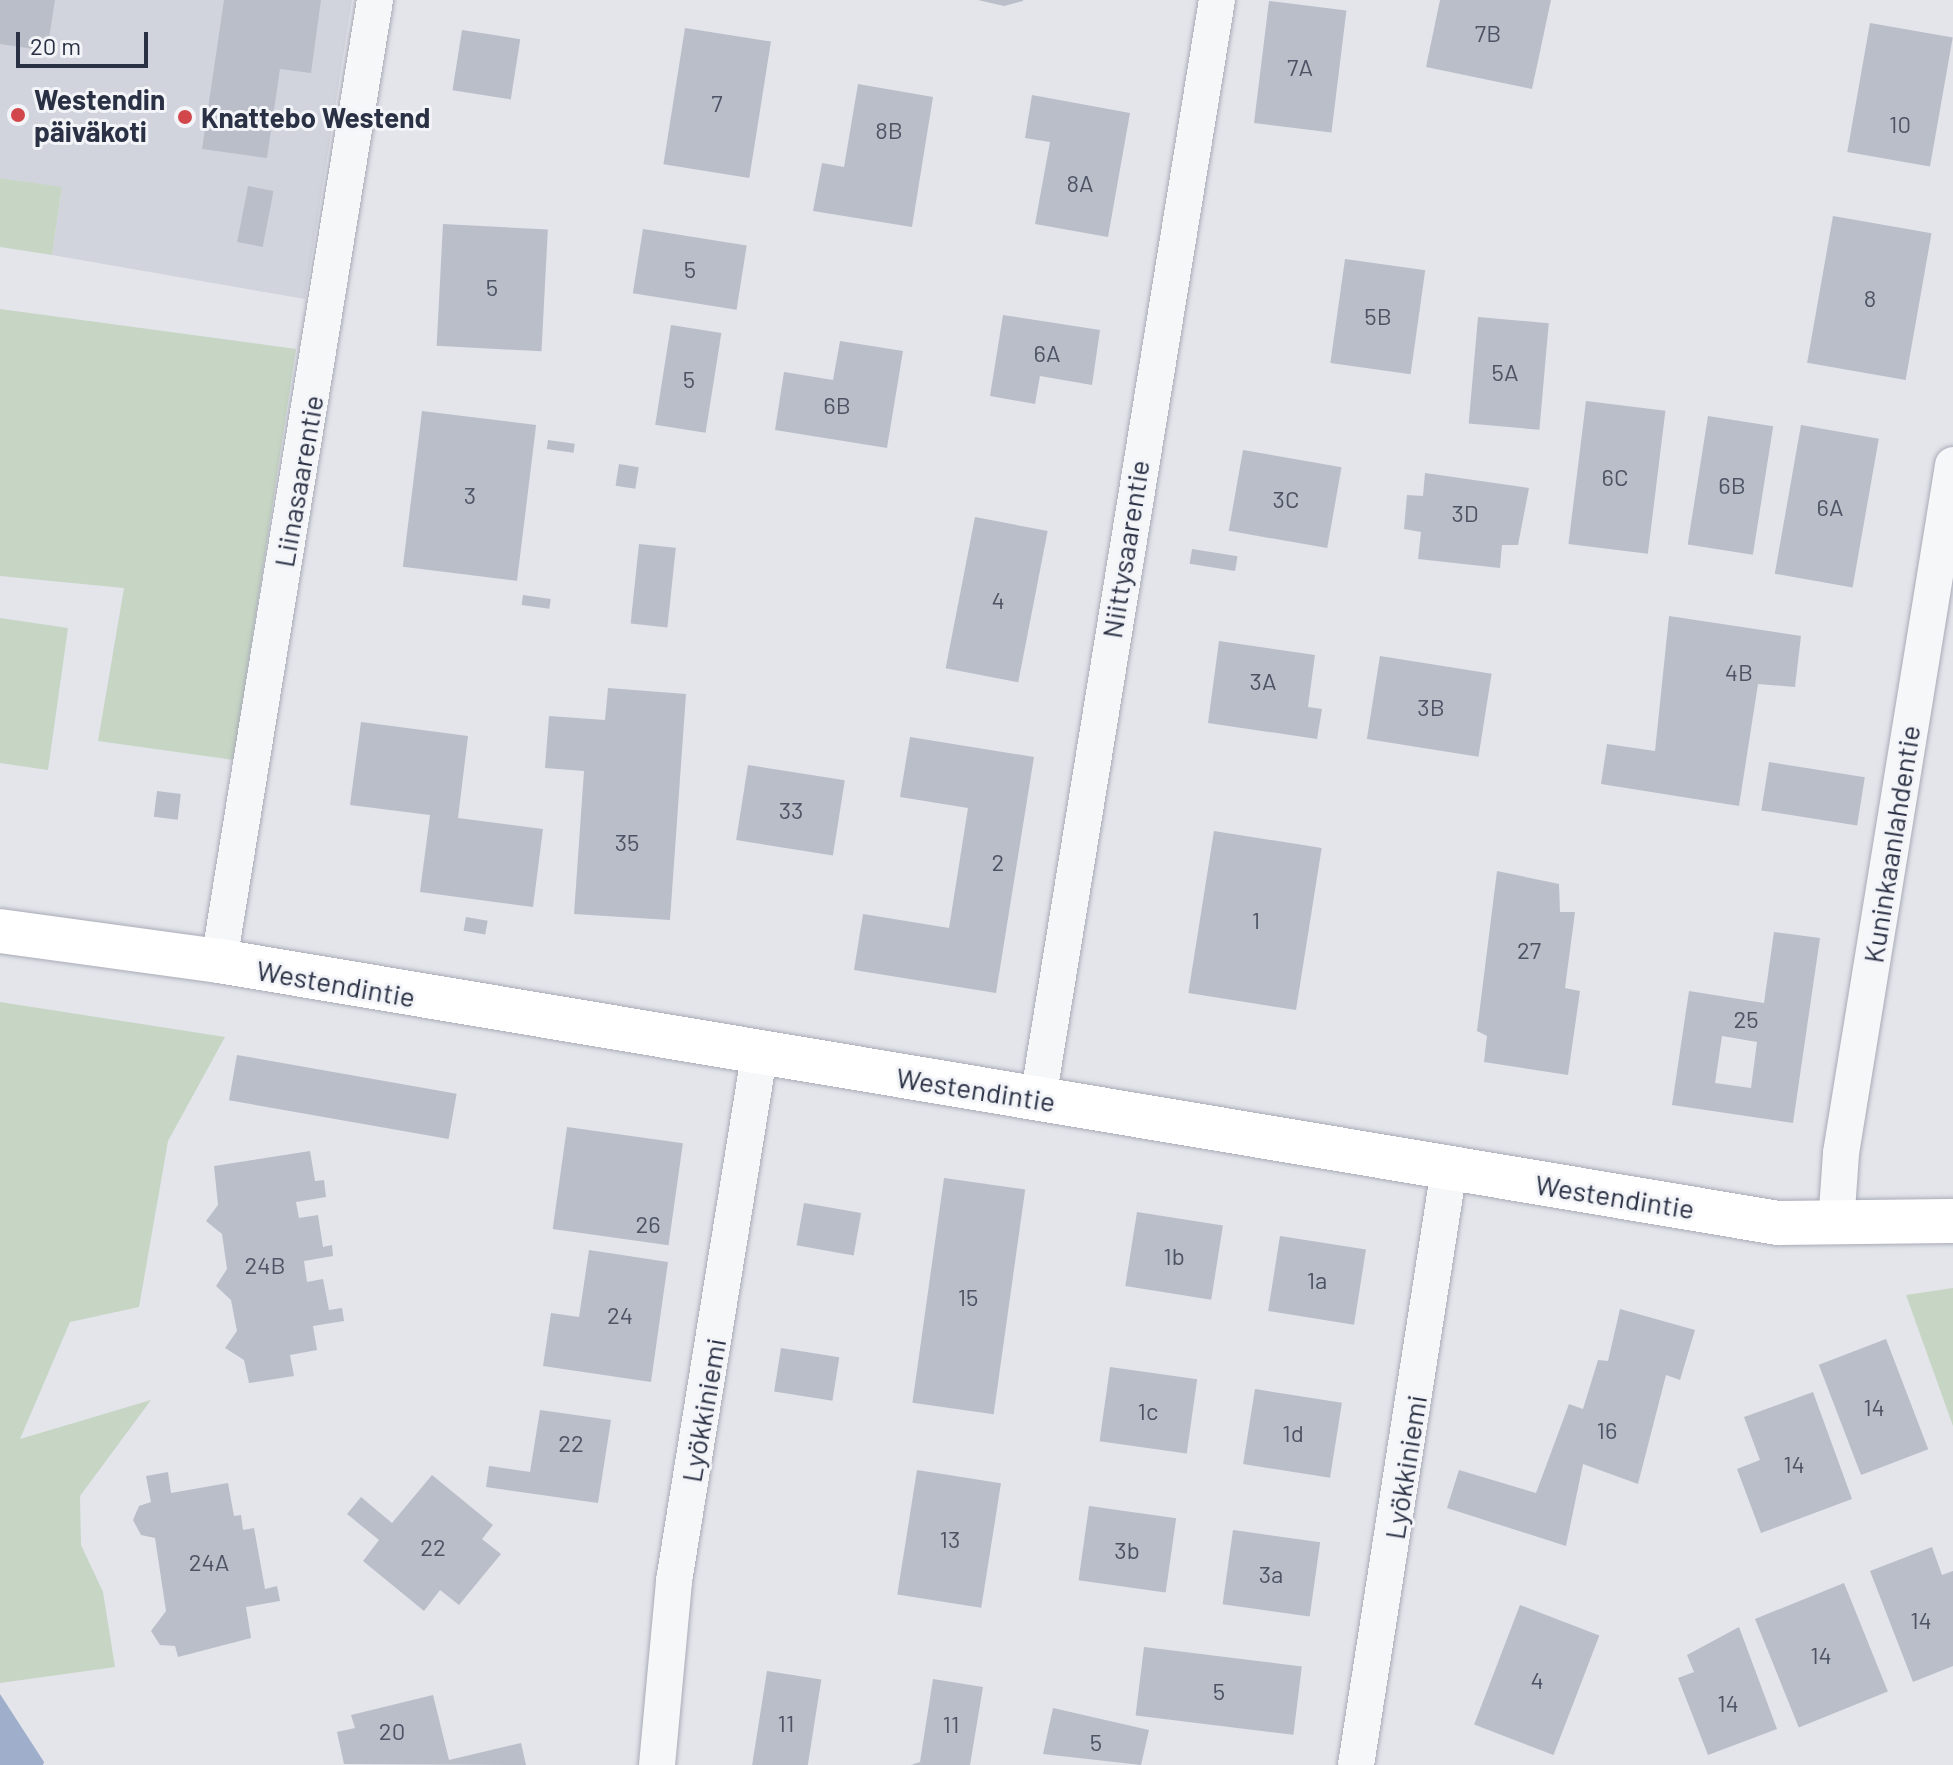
<!DOCTYPE html>
<html>
<head>
<meta charset="utf-8">
<style>
  body { margin:0 }
  #map { position:relative; width:1953px; height:1765px; overflow:hidden; background:#e3e5eb; font-family:Barlow,sans-serif }
  div>[style] { position:absolute }
  .built>* { inset:0; background:#d1d4dd }
  .green>* { inset:0; background:#c6d5c4 }
  .water>* { inset:0; background:#9eaecb }
  .building>* { inset:0; background:#babec9; transform-origin:0 0 }
  .roads { filter:drop-shadow(0 0 2px #a8abb6) drop-shadow(0 0 2px #a8abb6) }
  .street>* { height:36px; margin:-18px; padding:0 18px; transform-origin:18px; border-radius:18px; background:#f6f7f9 }
  .secondary>* { height:44px; margin:-22px; padding:0 22px; transform-origin:22px; border-radius:22px; background:#fff }
  .dots>* { width:22px; height:22px; translate:-50% -50%; box-sizing:border-box; border:4px solid #f3f4f8; border-radius:50% }
  span { translate:-50% -50%; white-space:nowrap; text-align:center; line-height:1.15; -webkit-text-stroke:6px #f3f4f8; paint-order:stroke }
  .number-label { font-size:24px; color:#4e5465 }
  .number-label span { -webkit-text-stroke-width:0 }
  .poi-label { font-size:28px; color:#2a3144; font-weight:700 }
  .left { translate:0 -50%; text-align:left }
  .street-label { font-size:28px; color:#2a3144 }
  .scale { position:absolute; left:16px; top:32px; width:132px; height:36px; box-sizing:border-box; border:4px solid #2a3144; border-top:0; padding-left:10px; font-size:24px; line-height:28px; white-space:nowrap; color:#2a3144; -webkit-text-stroke:6px #f3f4f8; paint-order:stroke }
</style>
</head>
<body>
<div id="map">
  <div class="built">
    <div style="clip-path:polygon(0 0,352px 0,305px 299px,52px 255px,62px 188px,0 178px)"></div>
  </div>
  <div class="green">
    <div style="clip-path:polygon(0 178px,62px 187px,52px 255px,0 247px)"></div>
    <div style="clip-path:polygon(0 309px,296px 349px,234px 760px,98px 741px,124px 588px,0 576px)"></div>
    <div style="clip-path:polygon(0 618px,68px 628px,48px 770px,0 763px)"></div>
    <div style="clip-path:polygon(0 1002px,225px 1037px,168px 1141px,139px 1307px,70px 1322px,20px 1439px,151px 1400px,80px 1496px,81px 1545px,103px 1592px,115px 1667px,0 1683px)"></div>
    <div style="clip-path:polygon(1953px 1288px,1953px 1426px,1906px 1295px)"></div>
  </div>
  <div class="water">
    <div style="clip-path:polygon(0 1694px,44px 1762px,43px 1765px,0 1765px)"></div>
  </div>
  <div class="building">
    <div style="clip-path:polygon(0 0,55px 0,47px 51px,0 44px)"></div>
    <div style="clip-path:polygon(224px 0,321px 0,311px 73px,280px 69px,267px 158px,202px 149px)"></div>
    <div style="clip-path:polygon(978px 0,1023px 0,1023px 1px,1004px 6px)"></div>
    <div style="clip-path:polygon(1440px 0,1551px 0,1532px 89px,1426px 67px)"></div>
    <div style="left:1269px;top:1px;width:78px;height:123px;rotate:7deg"></div>
    <div style="left:1870px;top:23px;width:84px;height:131px;rotate:10deg"></div>
    <div style="left:685px;top:28px;width:87px;height:138px;rotate:9deg"></div>
    <div style="left:462px;top:30px;width:59px;height:61px;rotate:9deg"></div>
    <div style="clip-path:polygon(858px 84px,933px 97px,912px 227px,813px 211px,822px 163px,844px 167px)"></div>
    <div style="clip-path:polygon(1032px 95px,1130px 113px,1108px 237px,1035px 224px,1050px 142px,1025px 138px)"></div>
    <div style="left:248px;top:186px;width:26px;height:57px;rotate:11deg"></div>
    <div style="left:1833px;top:216px;width:100px;height:149px;rotate:10deg"></div>
    <div style="left:443px;top:224px;width:105px;height:122px;rotate:3deg"></div>
    <div style="left:643px;top:229px;width:105px;height:65px;rotate:9deg"></div>
    <div style="left:1345px;top:259px;width:81px;height:105px;rotate:8deg"></div>
    <div style="clip-path:polygon(1003px 315px,1100px 330px,1092px 385px,1040px 376px,1035px 404px,990px 396px)"></div>
    <div style="left:1478px;top:317px;width:71px;height:107px;rotate:5deg"></div>
    <div style="left:671px;top:325px;width:51px;height:101px;rotate:9deg"></div>
    <div style="clip-path:polygon(840px 341px,903px 351px,887px 448px,775px 430px,784px 372px,833px 380px)"></div>
    <div style="left:1586px;top:401px;width:80px;height:144px;rotate:7deg"></div>
    <div style="left:422px;top:411px;width:115px;height:157px;rotate:7deg"></div>
    <div style="left:1708px;top:416px;width:66px;height:130px;rotate:9deg"></div>
    <div style="left:1801px;top:425px;width:79px;height:151px;rotate:10deg"></div>
    <div style="left:548px;top:440px;width:27px;height:9px;rotate:8deg"></div>
    <div style="left:1243px;top:450px;width:100px;height:82px;rotate:10deg"></div>
    <div style="left:619px;top:464px;width:20px;height:22px;rotate:9deg"></div>
    <div style="clip-path:polygon(1425px 473px,1529px 488px,1518px 545px,1502px 545px,1500px 568px,1418px 559px,1421px 532px,1404px 529px,1407px 495px,1423px 496px)"></div>
    <div style="left:975px;top:517px;width:74px;height:154px;rotate:11deg"></div>
    <div style="left:639px;top:544px;width:37px;height:80px;rotate:6deg"></div>
    <div style="left:1192px;top:549px;width:46px;height:15px;rotate:9deg"></div>
    <div style="left:523px;top:595px;width:28px;height:10px;rotate:8deg"></div>
    <div style="clip-path:polygon(1669px 616px,1801px 636px,1795px 687px,1758px 684px,1739px 806px,1601px 784px,1607px 744px,1655px 751px)"></div>
    <div style="clip-path:polygon(1219px 641px,1315px 655px,1308px 707px,1322px 709px,1317px 739px,1208px 723px)"></div>
    <div style="left:1380px;top:656px;width:113px;height:84px;rotate:9deg"></div>
    <div style="clip-path:polygon(608px 688px,686px 694px,670px 920px,574px 914px,584px 771px,545px 768px,549px 716px,605px 720px)"></div>
    <div style="clip-path:polygon(361px 722px,468px 736px,458px 818px,543px 829px,533px 907px,420px 892px,430px 815px,350px 805px)"></div>
    <div style="clip-path:polygon(910px 737px,1034px 757px,996px 993px,854px 970px,863px 914px,949px 928px,968px 808px,900px 797px)"></div>
    <div style="left:1769px;top:762px;width:97px;height:49px;rotate:9deg"></div>
    <div style="left:748px;top:765px;width:98px;height:76px;rotate:9deg"></div>
    <div style="left:157px;top:791px;width:24px;height:26px;rotate:7deg"></div>
    <div style="left:1214px;top:831px;width:109px;height:164px;rotate:9deg"></div>
    <div style="clip-path:polygon(1497px 871px,1559px 884px,1560px 912px,1575px 912px,1565px 988px,1580px 991px,1568px 1075px,1484px 1062px,1487px 1036px,1477px 1031px)"></div>
    <div style="left:466px;top:917px;width:22px;height:14px;rotate:10deg"></div>
    <div style="clip-path:polygon(evenodd,1774px 932px,1820px 938px,1793px 1123px,1672px 1105px,1689px 991px,1764px 1003px,1774px 932px,1722px 1036px,1757px 1042px,1751px 1088px,1715px 1083px,1722px 1036px)"></div>
    <div style="left:237px;top:1055px;width:223px;height:46px;rotate:10deg"></div>
    <div style="left:567px;top:1127px;width:117px;height:103px;rotate:8deg"></div>
    <div style="clip-path:polygon(310px 1151px,315px 1181px,324px 1180px,326px 1197px,296px 1202px,299px 1218px,318px 1215px,323px 1247px,332px 1245px,333px 1256px,304px 1261px,307px 1282px,323px 1279px,329px 1310px,342px 1308px,344px 1321px,313px 1326px,317px 1350px,290px 1355px,294px 1376px,249px 1383px,244px 1360px,225px 1348px,237px 1331px,231px 1300px,216px 1286px,227px 1269px,222px 1234px,206px 1221px,218px 1205px,214px 1166px)"></div>
    <div style="left:944px;top:1178px;width:82px;height:227px;rotate:8deg"></div>
    <div style="left:804px;top:1203px;width:58px;height:43px;rotate:10deg"></div>
    <div style="left:1137px;top:1212px;width:87px;height:75px;rotate:9deg"></div>
    <div style="left:1280px;top:1236px;width:87px;height:76px;rotate:9deg"></div>
    <div style="clip-path:polygon(589px 1250px,668px 1262px,651px 1382px,543px 1366px,551px 1313px,579px 1317px)"></div>
    <div style="clip-path:polygon(1620px 1309px,1695px 1330px,1680px 1380px,1666px 1375px,1638px 1484px,1583px 1464px,1566px 1546px,1447px 1508px,1459px 1470px,1536px 1493px,1569px 1404px,1583px 1409px,1598px 1360px,1608px 1361px)"></div>
    <div style="left:1886px;top:1339px;width:118px;height:72px;rotate:69deg"></div>
    <div style="left:781px;top:1348px;width:59px;height:44px;rotate:9deg"></div>
    <div style="left:1110px;top:1367px;width:88px;height:75px;rotate:8deg"></div>
    <div style="left:1255px;top:1389px;width:88px;height:76px;rotate:9deg"></div>
    <div style="clip-path:polygon(1813px 1392px,1852px 1499px,1761px 1533px,1737px 1469px,1760px 1460px,1744px 1417px)"></div>
    <div style="clip-path:polygon(540px 1410px,611px 1420px,598px 1503px,486px 1487px,489px 1466px,530px 1472px)"></div>
    <div style="left:917px;top:1470px;width:85px;height:126px;rotate:9deg"></div>
    <div style="clip-path:polygon(168px 1472px,171px 1493px,228px 1483px,234px 1516px,241px 1515px,243px 1530px,254px 1528px,265px 1589px,277px 1586px,280px 1601px,246px 1607px,251px 1638px,178px 1657px,175px 1646px,160px 1645px,151px 1631px,166px 1611px,155px 1538px,141px 1535px,133px 1520px,139px 1506px,151px 1502px,146px 1476px)"></div>
    <div style="clip-path:polygon(432px 1475px,493px 1525px,482px 1539px,501px 1554px,459px 1605px,440px 1590px,424px 1611px,363px 1561px,379px 1540px,347px 1514px,361px 1497px,392px 1523px)"></div>
    <div style="left:1089px;top:1506px;width:88px;height:75px;rotate:8deg"></div>
    <div style="left:1233px;top:1530px;width:88px;height:75px;rotate:8deg"></div>
    <div style="clip-path:polygon(1932px 1547px,1942px 1575px,1953px 1571px,1953px 1666px,1913px 1682px,1870px 1571px)"></div>
    <div style="left:1844px;top:1583px;width:117px;height:96px;rotate:68deg"></div>
    <div style="left:1520px;top:1605px;width:85px;height:128px;rotate:21deg"></div>
    <div style="clip-path:polygon(1739px 1627px,1777px 1729px,1708px 1755px,1678px 1678px,1694px 1672px,1687px 1655px)"></div>
    <div style="left:1144px;top:1647px;width:159px;height:69px;rotate:7deg"></div>
    <div style="left:767px;top:1671px;width:55px;height:95px;rotate:9deg"></div>
    <div style="clip-path:polygon(933px 1679px,983px 1687px,970px 1765px,911px 1765px,920px 1762px)"></div>
    <div style="clip-path:polygon(433px 1695px,449px 1760px,521px 1743px,526px 1765px,344px 1764px,337px 1732px,355px 1728px,351px 1715px)"></div>
    <div style="clip-path:polygon(1053px 1708px,1149px 1730px,1141px 1765px,1043px 1754px)"></div>
  </div>
  <div class="roads">
    <div class="street">
      <div style="left:219px;top:961px;width:974px;rotate:-80.78deg"></div>
      <div style="left:1038px;top:1099px;width:1113px;rotate:-80.75deg"></div>
      <div style="left:1836px;top:1225px;width:72px;rotate:-86deg"></div>
      <div style="left:1841px;top:1153px;width:697px;rotate:-80.75deg"></div>
      <div style="left:657px;top:1765px;width:185px;rotate:-84.7deg"></div>
      <div style="left:674px;top:1581px;width:532px;rotate:-80.8deg"></div>
      <div style="left:1356px;top:1765px;width:603px;rotate:-81.13deg"></div>
    </div>
    <div class="secondary">
      <div style="left:0;top:931px;width:221px;rotate:7.8deg"></div>
      <div style="left:219px;top:961px;width:1581px;rotate:9.54deg"></div>
      <div style="left:1778px;top:1223px;width:175px;rotate:-0.7deg"></div>
    </div>
  </div>
  <div class="dots">
    <div style="left:18px;top:115px;background:#d1474c"></div>
    <div style="left:185px;top:117px;background:#d1474c"></div>
  </div>
  <div class="number-label">
    <span style="left:1488px;top:33px">7B</span>
    <span style="left:1300px;top:67px">7A</span>
    <span style="left:717px;top:103px">7</span>
    <span style="left:1900px;top:124px">10</span>
    <span style="left:889px;top:130px">8B</span>
    <span style="left:1080px;top:183px">8A</span>
    <span style="left:690px;top:269px">5</span>
    <span style="left:492px;top:287px">5</span>
    <span style="left:1870px;top:298px">8</span>
    <span style="left:1378px;top:316px">5B</span>
    <span style="left:1047px;top:353px">6A</span>
    <span style="left:1505px;top:372px">5A</span>
    <span style="left:689px;top:379px">5</span>
    <span style="left:837px;top:405px">6B</span>
    <span style="left:1615px;top:477px">6C</span>
    <span style="left:1732px;top:485px">6B</span>
    <span style="left:470px;top:495px">3</span>
    <span style="left:1286px;top:499px">3C</span>
    <span style="left:1830px;top:507px">6A</span>
    <span style="left:1465px;top:513px">3D</span>
    <span style="left:998px;top:600px">4</span>
    <span style="left:1739px;top:672px">4B</span>
    <span style="left:1263px;top:681px">3A</span>
    <span style="left:1431px;top:707px">3B</span>
    <span style="left:791px;top:810px">33</span>
    <span style="left:627px;top:842px">35</span>
    <span style="left:998px;top:862px">2</span>
    <span style="left:1256px;top:920px">1</span>
    <span style="left:1529px;top:950px">27</span>
    <span style="left:1746px;top:1019px">25</span>
    <span style="left:648px;top:1224px">26</span>
    <span style="left:1174px;top:1256px">1b</span>
    <span style="left:265px;top:1265px">24B</span>
    <span style="left:1317px;top:1280px">1a</span>
    <span style="left:968px;top:1297px">15</span>
    <span style="left:620px;top:1315px">24</span>
    <span style="left:1874px;top:1407px">14</span>
    <span style="left:1148px;top:1411px">1c</span>
    <span style="left:1607px;top:1430px">16</span>
    <span style="left:1293px;top:1433px">1d</span>
    <span style="left:571px;top:1443px">22</span>
    <span style="left:1794px;top:1464px">14</span>
    <span style="left:950px;top:1539px">13</span>
    <span style="left:433px;top:1547px">22</span>
    <span style="left:1127px;top:1550px">3b</span>
    <span style="left:209px;top:1562px">24A</span>
    <span style="left:1271px;top:1574px">3a</span>
    <span style="left:1921px;top:1620px">14</span>
    <span style="left:1821px;top:1655px">14</span>
    <span style="left:1537px;top:1680px">4</span>
    <span style="left:1219px;top:1691px">5</span>
    <span style="left:1728px;top:1703px">14</span>
    <span style="left:786px;top:1723px">11</span>
    <span style="left:951px;top:1724px">11</span>
    <span style="left:392px;top:1731px">20</span>
    <span style="left:1096px;top:1742px">5</span>
  </div>
  <div class="poi-label">
    <span class="left" style="left:34px;top:115px">Westendin<br>päiväkoti</span>
    <span class="left" style="left:201px;top:117px">Knattebo Westend</span>
  </div>
  <div class="street-label">
    <span style="left:298px;top:481px;rotate:-80deg">Liinasaarentie</span>
    <span style="left:1125px;top:549px;rotate:-81deg">Niittysaarentie</span>
    <span style="left:1891px;top:844px;rotate:-81deg">Kuninkaanlahdentie</span>
    <span style="left:336px;top:983px;rotate:10deg">Westendintie</span>
    <span style="left:976px;top:1089px;rotate:9deg">Westendintie</span>
    <span style="left:1615px;top:1196px;rotate:9deg">Westendintie</span>
    <span style="left:703px;top:1410px;rotate:-80deg">Lyökkiniemi</span>
    <span style="left:1405px;top:1467px;rotate:-81deg">Lyökkiniemi</span>
  </div>
  <div class="scale">20 m</div>
</div>
</body>
</html>
